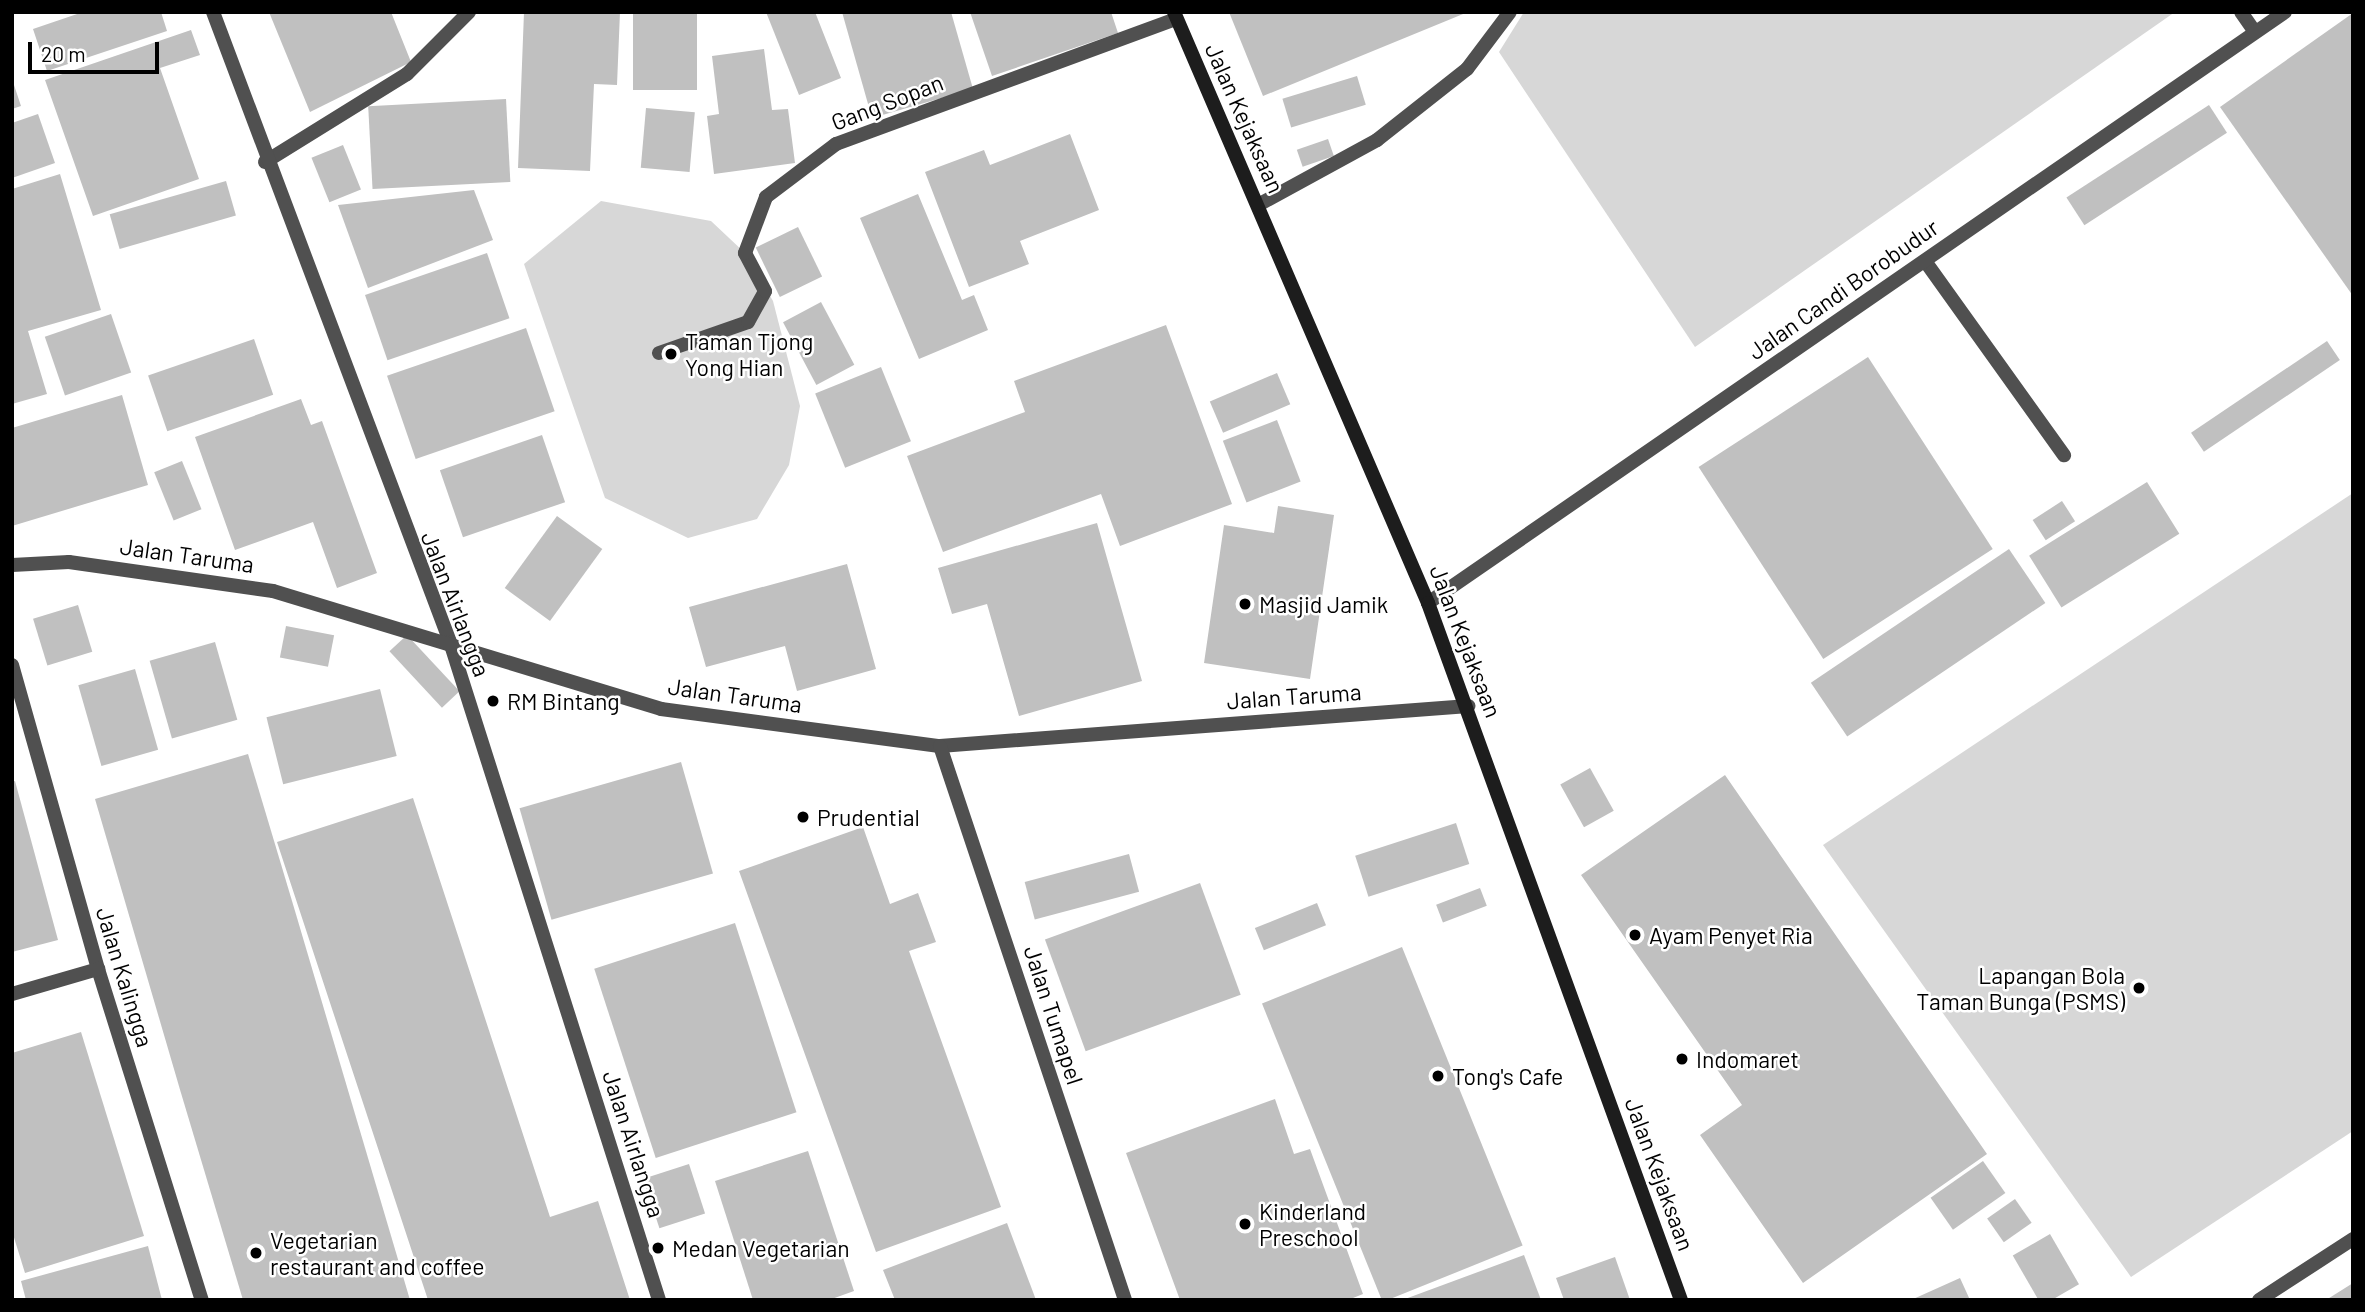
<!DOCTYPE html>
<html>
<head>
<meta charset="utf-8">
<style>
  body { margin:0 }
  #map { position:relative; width:2365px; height:1312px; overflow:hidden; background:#fff; font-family:Barlow,sans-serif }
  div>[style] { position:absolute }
  .green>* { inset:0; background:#d7d7d7 }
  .building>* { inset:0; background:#c0c0c0; transform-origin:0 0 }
  .service>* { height:14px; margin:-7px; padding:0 7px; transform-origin:7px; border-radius:7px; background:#505050 }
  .minor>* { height:14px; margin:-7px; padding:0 7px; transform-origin:7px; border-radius:7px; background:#505050 }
  .secondary>* { height:14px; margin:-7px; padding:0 7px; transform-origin:7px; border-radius:7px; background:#1d1d1d }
  .dots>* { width:19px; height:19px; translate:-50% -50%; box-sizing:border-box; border:4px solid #fff; border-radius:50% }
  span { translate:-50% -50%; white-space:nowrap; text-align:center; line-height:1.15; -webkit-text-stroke:5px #fff; paint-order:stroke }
  .street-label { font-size:23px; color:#000 }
  .poi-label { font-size:23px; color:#000 }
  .left { translate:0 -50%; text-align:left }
  .right { translate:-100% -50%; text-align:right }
  .frame { position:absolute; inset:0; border:14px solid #000; pointer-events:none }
  .scale { position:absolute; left:28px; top:42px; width:131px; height:32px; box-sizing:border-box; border:4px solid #000; border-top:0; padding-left:9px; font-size:21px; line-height:24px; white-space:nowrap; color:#000; -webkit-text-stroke:5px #fff; paint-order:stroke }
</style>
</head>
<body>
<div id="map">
  <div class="green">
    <div style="clip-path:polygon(1524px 12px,2175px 12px,1695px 347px,1499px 52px)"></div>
    <div style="clip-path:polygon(601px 201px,711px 221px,745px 253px,773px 301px,800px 406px,789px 465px,757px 519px,688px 538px,605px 498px,524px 264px)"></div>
    <div style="clip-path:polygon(2353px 493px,2353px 1131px,2131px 1277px,1823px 845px)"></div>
  </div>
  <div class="building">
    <div style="clip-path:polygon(83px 12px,161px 12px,167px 31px,47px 71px,33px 29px)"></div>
    <div style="clip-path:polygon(269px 12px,391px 12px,411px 62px,310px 112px)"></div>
    <div style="clip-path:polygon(524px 12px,620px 12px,617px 85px,594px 84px,590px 171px,518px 168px)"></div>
    <div style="left:633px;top:12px;width:64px;height:78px"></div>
    <div style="clip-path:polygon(766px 12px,815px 12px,841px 78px,799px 95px)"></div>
    <div style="clip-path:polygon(842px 12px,951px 12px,973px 89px,872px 118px)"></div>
    <div style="clip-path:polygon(970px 12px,1111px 12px,1118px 33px,992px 76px)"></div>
    <div style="clip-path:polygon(1229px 12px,1468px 12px,1263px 96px)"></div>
    <div style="clip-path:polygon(2353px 13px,2353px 296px,2220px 107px)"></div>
    <div style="clip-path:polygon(191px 30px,200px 55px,160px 68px,199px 179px,93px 216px,45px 80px)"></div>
    <div style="clip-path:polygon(764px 49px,772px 110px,788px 109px,795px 163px,714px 174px,707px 116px,719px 114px,712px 56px)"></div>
    <div style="left:1357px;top:76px;width:30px;height:78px;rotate:73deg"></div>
    <div style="clip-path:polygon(12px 79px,21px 106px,12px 109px)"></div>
    <div style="left:506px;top:99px;width:83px;height:138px;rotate:87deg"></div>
    <div style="left:2209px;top:105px;width:33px;height:170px;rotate:57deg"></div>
    <div style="left:646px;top:108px;width:49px;height:60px;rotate:5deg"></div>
    <div style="clip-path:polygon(38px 114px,55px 163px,12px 178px,12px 123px)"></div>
    <div style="clip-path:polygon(1070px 134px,1099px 210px,1020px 241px,1029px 264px,969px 287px,925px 172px,984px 150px,990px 165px)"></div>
    <div style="left:1328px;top:139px;width:18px;height:33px;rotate:71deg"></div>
    <div style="left:343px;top:145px;width:48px;height:34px;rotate:68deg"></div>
    <div style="clip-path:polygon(60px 174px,101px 310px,28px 331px,47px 394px,12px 404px,12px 189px)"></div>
    <div style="left:226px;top:181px;width:36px;height:121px;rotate:74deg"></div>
    <div style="clip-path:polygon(474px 190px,493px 240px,368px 288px,338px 205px)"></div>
    <div style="clip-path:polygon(918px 194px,962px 300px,974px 295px,988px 330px,919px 359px,860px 218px)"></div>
    <div style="left:798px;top:227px;width:55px;height:47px;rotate:64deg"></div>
    <div style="left:487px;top:253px;width:69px;height:129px;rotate:71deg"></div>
    <div style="left:821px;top:302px;width:71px;height:43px;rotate:62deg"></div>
    <div style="left:111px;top:314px;width:62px;height:70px;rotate:71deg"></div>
    <div style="clip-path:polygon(1166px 325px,1232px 504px,1120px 546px,1101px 494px,943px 552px,907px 456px,1025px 412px,1014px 381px)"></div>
    <div style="left:526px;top:328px;width:88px;height:147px;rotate:71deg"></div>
    <div style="left:254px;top:339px;width:59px;height:112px;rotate:71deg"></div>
    <div style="left:2327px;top:341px;width:23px;height:164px;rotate:56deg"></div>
    <div style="left:1868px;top:357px;width:229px;height:202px;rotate:57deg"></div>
    <div style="left:881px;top:367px;width:80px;height:71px;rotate:68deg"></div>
    <div style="left:1277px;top:373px;width:34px;height:73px;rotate:67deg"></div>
    <div style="clip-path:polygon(122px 395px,148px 485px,12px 526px,12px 428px)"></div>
    <div style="clip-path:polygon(301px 399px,311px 425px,322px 421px,377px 573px,337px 588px,313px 522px,235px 550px,195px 437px)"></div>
    <div style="left:1277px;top:420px;width:66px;height:58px;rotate:69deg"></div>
    <div style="left:542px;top:435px;width:71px;height:108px;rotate:71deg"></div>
    <div style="left:182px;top:461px;width:52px;height:30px;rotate:68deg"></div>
    <div style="left:2147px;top:482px;width:61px;height:139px;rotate:58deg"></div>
    <div style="left:2062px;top:501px;width:24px;height:35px;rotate:57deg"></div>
    <div style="clip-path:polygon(1278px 506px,1334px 515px,1310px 679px,1204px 663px,1224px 525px,1274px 533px)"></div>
    <div style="left:557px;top:516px;width:56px;height:89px;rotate:36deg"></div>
    <div style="clip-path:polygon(1097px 523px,1142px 681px,1019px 716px,987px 604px,952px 614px,938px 568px)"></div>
    <div style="left:2009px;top:549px;width:65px;height:239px;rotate:56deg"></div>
    <div style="clip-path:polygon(847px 564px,876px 669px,797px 691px,785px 646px,706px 667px,689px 607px)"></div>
    <div style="left:78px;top:605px;width:49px;height:47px;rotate:73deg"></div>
    <div style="left:286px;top:626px;width:49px;height:32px;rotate:11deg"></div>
    <div style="left:407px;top:635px;width:77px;height:24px;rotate:47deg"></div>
    <div style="left:215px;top:642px;width:81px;height:68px;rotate:74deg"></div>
    <div style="left:135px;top:669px;width:84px;height:59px;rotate:74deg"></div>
    <div style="left:380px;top:689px;width:69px;height:117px;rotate:76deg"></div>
    <div style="clip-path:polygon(248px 754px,295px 911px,410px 1300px,243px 1300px,181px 1093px,95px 799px)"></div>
    <div style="left:681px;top:762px;width:116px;height:168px;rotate:74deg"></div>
    <div style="left:1590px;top:768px;width:49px;height:34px;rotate:61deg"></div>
    <div style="clip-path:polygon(1725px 775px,1987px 1154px,1803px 1283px,1700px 1135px,1742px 1105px,1581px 875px)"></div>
    <div style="clip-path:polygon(15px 781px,58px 940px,12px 952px,12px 782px)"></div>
    <div style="clip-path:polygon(413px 798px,550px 1217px,598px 1201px,630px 1300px,428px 1300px,277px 842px)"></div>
    <div style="left:1456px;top:823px;width:43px;height:106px;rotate:72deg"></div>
    <div style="clip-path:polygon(863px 827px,890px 904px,918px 893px,936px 942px,909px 951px,1001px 1207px,876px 1252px,739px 871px)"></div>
    <div style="left:1129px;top:854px;width:39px;height:108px;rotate:75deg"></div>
    <div style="left:1200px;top:883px;width:119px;height:165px;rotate:70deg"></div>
    <div style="left:1480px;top:888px;width:19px;height:47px;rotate:69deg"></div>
    <div style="left:1317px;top:903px;width:24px;height:67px;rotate:68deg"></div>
    <div style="left:735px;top:923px;width:199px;height:148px;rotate:72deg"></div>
    <div style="left:1402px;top:947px;width:322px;height:151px;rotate:68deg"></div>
    <div style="clip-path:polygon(81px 1032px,144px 1236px,25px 1273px,12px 1231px,12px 1053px)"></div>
    <div style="clip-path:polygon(1275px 1099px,1294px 1154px,1310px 1149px,1363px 1294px,1348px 1300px,1180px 1300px,1126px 1153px)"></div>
    <div style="clip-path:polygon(808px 1151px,854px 1291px,829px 1300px,753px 1300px,715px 1181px)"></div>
    <div style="left:1983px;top:1161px;width:39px;height:64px;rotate:55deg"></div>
    <div style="left:689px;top:1164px;width:52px;height:48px;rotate:72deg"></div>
    <div style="left:2015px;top:1199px;width:29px;height:34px;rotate:55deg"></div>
    <div style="clip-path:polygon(1007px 1223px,1036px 1300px,895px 1300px,883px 1270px)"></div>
    <div style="left:2050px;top:1234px;width:58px;height:43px;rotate:60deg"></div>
    <div style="clip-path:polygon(148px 1246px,162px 1300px,26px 1300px,21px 1281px)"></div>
    <div style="clip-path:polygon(1524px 1255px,1541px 1300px,1405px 1300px,1405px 1299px)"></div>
    <div style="clip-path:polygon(1615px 1257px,1630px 1300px,1564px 1300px,1556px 1278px)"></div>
    <div style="clip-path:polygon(1960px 1278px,1970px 1300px,1911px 1300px)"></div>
    <div style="clip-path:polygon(2353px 1283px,2353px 1300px,2326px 1300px)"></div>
  </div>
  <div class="service">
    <div style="left:265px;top:162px;width:167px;rotate:-31.8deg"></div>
    <div style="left:407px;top:74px;width:88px;rotate:-45deg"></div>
    <div style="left:1925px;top:261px;width:239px;rotate:54.4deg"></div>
    <div style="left:659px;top:353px;width:94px;rotate:-19.2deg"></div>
    <div style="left:748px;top:322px;width:35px;rotate:-61deg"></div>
    <div style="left:765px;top:291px;width:43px;rotate:-117.8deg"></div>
    <div style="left:745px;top:253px;width:60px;rotate:-69.4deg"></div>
    <div style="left:766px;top:197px;width:88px;rotate:-37.1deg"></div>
    <div style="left:836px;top:144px;width:362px;rotate:-20.2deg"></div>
  </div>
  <div class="minor">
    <div style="left:213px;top:12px;width:673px;rotate:69.38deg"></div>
    <div style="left:450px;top:642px;width:690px;rotate:72.38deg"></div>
    <div style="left:2241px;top:12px;width:24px;rotate:55deg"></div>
    <div style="left:1258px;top:205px;width:136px;rotate:-28.6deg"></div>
    <div style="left:1377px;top:140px;width:115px;rotate:-38.3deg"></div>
    <div style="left:1467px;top:69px;width:71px;rotate:-53deg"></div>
    <div style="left:12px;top:565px;width:57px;rotate:-3deg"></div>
    <div style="left:69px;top:562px;width:206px;rotate:8.1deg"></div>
    <div style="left:273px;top:591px;width:406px;rotate:16.9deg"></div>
    <div style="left:661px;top:709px;width:281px;rotate:7.6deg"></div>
    <div style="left:940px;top:746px;width:530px;rotate:-4.33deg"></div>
    <div style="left:1428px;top:603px;width:1041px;rotate:-34.59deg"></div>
    <div style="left:12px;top:665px;width:316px;rotate:74.2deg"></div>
    <div style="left:98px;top:969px;width:347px;rotate:72.6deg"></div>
    <div style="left:940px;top:746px;width:584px;rotate:71.53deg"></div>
    <div style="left:12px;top:994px;width:90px;rotate:-16.2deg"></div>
    <div style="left:2259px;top:1300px;width:112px;rotate:-33deg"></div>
  </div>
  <div class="secondary">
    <div style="left:1174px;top:12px;width:643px;rotate:66.74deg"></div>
    <div style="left:1428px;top:603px;width:741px;rotate:70.05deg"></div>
  </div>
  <div class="dots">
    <div style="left:671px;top:354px;background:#000"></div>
    <div style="left:1245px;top:604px;background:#000"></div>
    <div style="left:493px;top:701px;background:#000"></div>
    <div style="left:803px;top:817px;background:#000"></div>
    <div style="left:1635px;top:935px;background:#000"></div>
    <div style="left:2139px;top:988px;background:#000"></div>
    <div style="left:1682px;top:1059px;background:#000"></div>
    <div style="left:1438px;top:1076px;background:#000"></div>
    <div style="left:1245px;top:1224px;background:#000"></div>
    <div style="left:658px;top:1248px;background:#000"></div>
    <div style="left:256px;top:1253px;background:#000"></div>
  </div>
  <div class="street-label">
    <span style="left:887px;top:102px;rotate:-21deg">Gang Sopan</span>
    <span style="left:1245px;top:118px;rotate:66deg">Jalan Kejaksaan</span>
    <span style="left:1843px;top:289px;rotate:-35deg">Jalan Candi Borobudur</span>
    <span style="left:187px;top:555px;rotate:8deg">Jalan Taruma</span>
    <span style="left:456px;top:604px;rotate:69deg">Jalan Airlangga</span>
    <span style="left:1466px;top:641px;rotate:69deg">Jalan Kejaksaan</span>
    <span style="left:735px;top:695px;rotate:8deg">Jalan Taruma</span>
    <span style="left:1294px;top:696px;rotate:-4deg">Jalan Taruma</span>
    <span style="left:125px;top:977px;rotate:73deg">Jalan Kalingga</span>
    <span style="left:1054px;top:1015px;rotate:72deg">Jalan Tumapel</span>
    <span style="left:634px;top:1144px;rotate:72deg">Jalan Airlangga</span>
    <span style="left:1660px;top:1174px;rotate:70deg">Jalan Kejaksaan</span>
  </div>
  <div class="poi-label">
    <span class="left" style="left:685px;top:354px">Taman Tjong<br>Yong Hian</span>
    <span class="left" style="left:1259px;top:604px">Masjid Jamik</span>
    <span class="left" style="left:507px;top:701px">RM Bintang</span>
    <span class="left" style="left:817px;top:817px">Prudential</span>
    <span class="left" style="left:1649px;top:935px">Ayam Penyet Ria</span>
    <span class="right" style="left:2125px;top:988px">Lapangan Bola<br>Taman Bunga (PSMS)</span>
    <span class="left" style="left:1696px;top:1059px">Indomaret</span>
    <span class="left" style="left:1452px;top:1076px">Tong's Cafe</span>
    <span class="left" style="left:1259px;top:1224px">Kinderland<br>Preschool</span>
    <span class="left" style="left:270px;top:1253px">Vegetarian<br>restaurant and coffee</span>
    <span class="left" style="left:672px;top:1248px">Medan Vegetarian</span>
  </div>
  <div class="frame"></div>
  <div class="scale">20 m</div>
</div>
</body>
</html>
